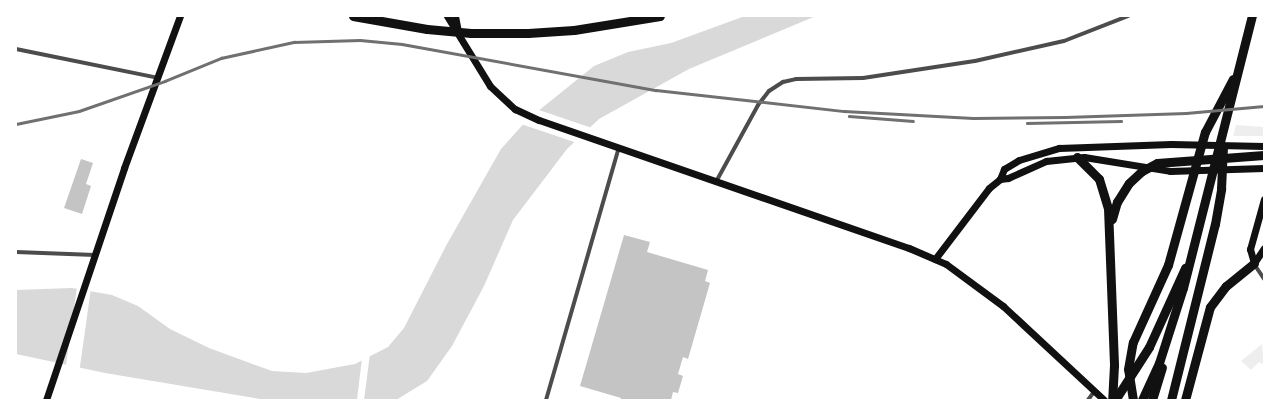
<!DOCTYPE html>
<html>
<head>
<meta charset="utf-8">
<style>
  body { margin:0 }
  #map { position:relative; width:1280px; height:416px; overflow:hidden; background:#fff; font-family:Cabin,sans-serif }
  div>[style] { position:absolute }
  .green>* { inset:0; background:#eee }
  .water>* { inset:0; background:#d9d9d9 }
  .pier>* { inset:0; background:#fff; transform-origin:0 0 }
  .building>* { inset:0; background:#c4c4c4 }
  .minor>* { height:4px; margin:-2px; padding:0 2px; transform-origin:2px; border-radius:2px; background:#4c4c4c }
  .secondary>* { height:7px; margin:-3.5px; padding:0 3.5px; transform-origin:3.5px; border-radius:3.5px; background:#111 }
  .motorway>* { height:9px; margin:-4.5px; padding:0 4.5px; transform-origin:4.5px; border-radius:4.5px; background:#111 }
  .rail>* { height:2.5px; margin:-1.25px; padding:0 1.25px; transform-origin:1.25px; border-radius:1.25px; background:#707070 }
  span { translate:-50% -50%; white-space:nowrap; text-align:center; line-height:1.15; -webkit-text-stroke:3px #fff; paint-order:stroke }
  .frame { position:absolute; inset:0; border:17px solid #fff; pointer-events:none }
</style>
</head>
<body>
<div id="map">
  <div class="green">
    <div style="clip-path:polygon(1236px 125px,1264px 127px,1264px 136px,1233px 136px)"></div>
    <div style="clip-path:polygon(1262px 344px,1264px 362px,1262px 364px,1259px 362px,1251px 370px,1241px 361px)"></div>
  </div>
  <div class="water">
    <div style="clip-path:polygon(745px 16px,816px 16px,689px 69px,599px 119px,567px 149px,513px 220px,484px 286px,452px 346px,427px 381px,396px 400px,266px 400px,105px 373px,16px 354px,16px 290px,72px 288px,112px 295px,138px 306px,170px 329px,209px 348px,272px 371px,306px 373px,355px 364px,388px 347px,404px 328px,447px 244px,501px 149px,527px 120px,594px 66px,628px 52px,671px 43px)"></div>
  </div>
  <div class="pier">
    <div style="clip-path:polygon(536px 109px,592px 128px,577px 143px,521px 124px)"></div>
    <div style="left:77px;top:287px;width:14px;height:81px;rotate:8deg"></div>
    <div style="clip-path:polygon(370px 354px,364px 400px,357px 400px,362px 358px)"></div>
  </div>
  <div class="building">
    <div style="clip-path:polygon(81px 159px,93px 163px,86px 184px,91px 186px,82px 214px,64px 208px)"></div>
    <div style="clip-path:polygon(624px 235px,650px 242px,647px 252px,708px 270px,705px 281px,710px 283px,688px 359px,683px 357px,678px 374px,683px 376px,678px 393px,673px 392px,671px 400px,620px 400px,621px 398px,580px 386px)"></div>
  </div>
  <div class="minor">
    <div style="left:16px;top:49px;width:145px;rotate:11.5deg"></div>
    <div style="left:717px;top:180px;width:85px;rotate:-61.3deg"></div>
    <div style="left:758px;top:105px;width:18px;rotate:-52deg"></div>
    <div style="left:769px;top:91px;width:17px;rotate:-33deg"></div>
    <div style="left:783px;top:82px;width:13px;rotate:-13deg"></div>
    <div style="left:796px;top:79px;width:67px;rotate:-0.9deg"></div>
    <div style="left:863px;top:78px;width:113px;rotate:-8.6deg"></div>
    <div style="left:975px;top:61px;width:91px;rotate:-12.7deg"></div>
    <div style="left:1064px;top:41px;width:69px;rotate:-21.3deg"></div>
    <div style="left:16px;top:252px;width:79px;rotate:2.2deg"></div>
    <div style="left:1254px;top:264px;width:18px;rotate:56deg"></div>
    <div style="left:546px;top:400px;width:263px;rotate:-73.9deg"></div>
    <div style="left:1088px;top:400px;width:9px;rotate:-54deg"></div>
  </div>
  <div class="secondary">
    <div style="left:447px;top:16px;width:82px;rotate:58.4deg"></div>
    <div style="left:490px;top:86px;width:34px;rotate:43deg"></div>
    <div style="left:515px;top:109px;width:26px;rotate:25deg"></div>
    <div style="left:539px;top:120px;width:392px;rotate:19.1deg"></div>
    <div style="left:909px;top:248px;width:40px;rotate:23.4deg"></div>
    <div style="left:946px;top:264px;width:71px;rotate:36.4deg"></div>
    <div style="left:1003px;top:306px;width:138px;rotate:42.9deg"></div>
    <div style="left:455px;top:16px;width:15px;rotate:79deg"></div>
    <div style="left:1000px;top:179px;width:11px;rotate:-68deg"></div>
    <div style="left:1004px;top:169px;width:17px;rotate:-31deg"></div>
    <div style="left:1019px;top:160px;width:42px;rotate:-16.7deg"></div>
    <div style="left:1059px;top:148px;width:112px;rotate:-2deg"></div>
    <div style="left:1171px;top:144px;width:93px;rotate:1.2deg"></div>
    <div style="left:1264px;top:199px;width:52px;rotate:105.6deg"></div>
    <div style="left:1250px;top:249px;width:15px;rotate:74deg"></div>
    <div style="left:1254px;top:263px;width:18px;rotate:-56deg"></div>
    <div style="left:935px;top:259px;width:89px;rotate:-52.7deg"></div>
    <div style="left:989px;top:188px;width:14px;rotate:-39deg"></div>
    <div style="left:1000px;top:179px;width:8px;rotate:-7deg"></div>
    <div style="left:1008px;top:178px;width:42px;rotate:-24.1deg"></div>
    <div style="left:1046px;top:161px;width:38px;rotate:-6deg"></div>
    <div style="left:1084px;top:157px;width:87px;rotate:9.2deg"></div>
    <div style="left:1170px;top:171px;width:94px;rotate:-1.8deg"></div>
    <div style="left:46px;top:400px;width:245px;rotate:-71.4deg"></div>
    <div style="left:124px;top:168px;width:162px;rotate:-69.8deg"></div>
  </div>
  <div class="motorway">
    <div style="left:353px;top:16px;width:75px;rotate:10deg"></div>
    <div style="left:427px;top:29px;width:44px;rotate:5.2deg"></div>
    <div style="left:471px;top:33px;width:57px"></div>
    <div style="left:528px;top:33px;width:46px;rotate:-3.7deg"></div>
    <div style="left:574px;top:30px;width:87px;rotate:-9.2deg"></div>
    <div style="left:1077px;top:157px;width:31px;rotate:45deg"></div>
    <div style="left:1099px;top:179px;width:30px;rotate:73deg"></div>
    <div style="left:1108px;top:208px;width:157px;rotate:87.8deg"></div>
    <div style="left:1114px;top:365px;width:35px;rotate:93deg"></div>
    <div style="left:1112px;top:219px;width:18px;rotate:-74deg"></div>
    <div style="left:1117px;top:202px;width:22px;rotate:-58deg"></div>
    <div style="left:1129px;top:183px;width:18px;rotate:-43deg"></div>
    <div style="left:1142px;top:171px;width:17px;rotate:-28deg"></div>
    <div style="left:1157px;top:163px;width:107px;rotate:-4.3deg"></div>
    <div style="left:1115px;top:400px;width:63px;rotate:-57.3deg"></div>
    <div style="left:1149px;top:347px;width:87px;rotate:-65.5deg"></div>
    <div style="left:1133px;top:400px;width:31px;rotate:-99deg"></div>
    <div style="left:1128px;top:369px;width:27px;rotate:-80deg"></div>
    <div style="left:1133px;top:342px;width:85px;rotate:-65.6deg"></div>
    <div style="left:1168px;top:265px;width:138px;rotate:-74.5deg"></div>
    <div style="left:1205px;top:132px;width:60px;rotate:-62.2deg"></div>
    <div style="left:1142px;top:400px;width:41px;rotate:-65.3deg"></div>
    <div style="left:1159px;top:363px;width:79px;rotate:-72.3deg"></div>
    <div style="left:1183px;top:288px;width:281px;rotate:-75.8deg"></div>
    <div style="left:1152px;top:400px;width:34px;rotate:-73deg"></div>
    <div style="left:1171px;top:400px;width:181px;rotate:-76deg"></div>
    <div style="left:1215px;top:224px;width:36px;rotate:-80deg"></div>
    <div style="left:1221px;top:189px;width:42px;rotate:-87.3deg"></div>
    <div style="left:1185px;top:400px;width:96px;rotate:-75deg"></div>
    <div style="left:1210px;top:307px;width:26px;rotate:-53deg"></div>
    <div style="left:1226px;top:286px;width:36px;rotate:-39deg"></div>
  </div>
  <div class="rail">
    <div style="left:849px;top:116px;width:64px;rotate:4.5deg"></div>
    <div style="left:1027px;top:123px;width:94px;rotate:-1.2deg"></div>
    <div style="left:16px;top:124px;width:64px;rotate:-11.7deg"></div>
    <div style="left:79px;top:111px;width:91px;rotate:-19.2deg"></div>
    <div style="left:165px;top:81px;width:61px;rotate:-22.3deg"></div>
    <div style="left:221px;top:58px;width:75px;rotate:-12.4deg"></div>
    <div style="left:294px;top:42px;width:66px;rotate:-1.7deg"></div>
    <div style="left:360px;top:40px;width:42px;rotate:5.4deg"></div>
    <div style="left:402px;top:44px;width:258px;rotate:10.3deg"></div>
    <div style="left:656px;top:90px;width:189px;rotate:6.4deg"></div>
    <div style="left:844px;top:111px;width:129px;rotate:3.1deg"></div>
    <div style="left:973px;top:118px;width:92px;rotate:-0.6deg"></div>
    <div style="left:1065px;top:117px;width:121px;rotate:-1.9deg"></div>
    <div style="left:1186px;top:113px;width:78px;rotate:-5.1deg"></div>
  </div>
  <div class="frame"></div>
</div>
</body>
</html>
